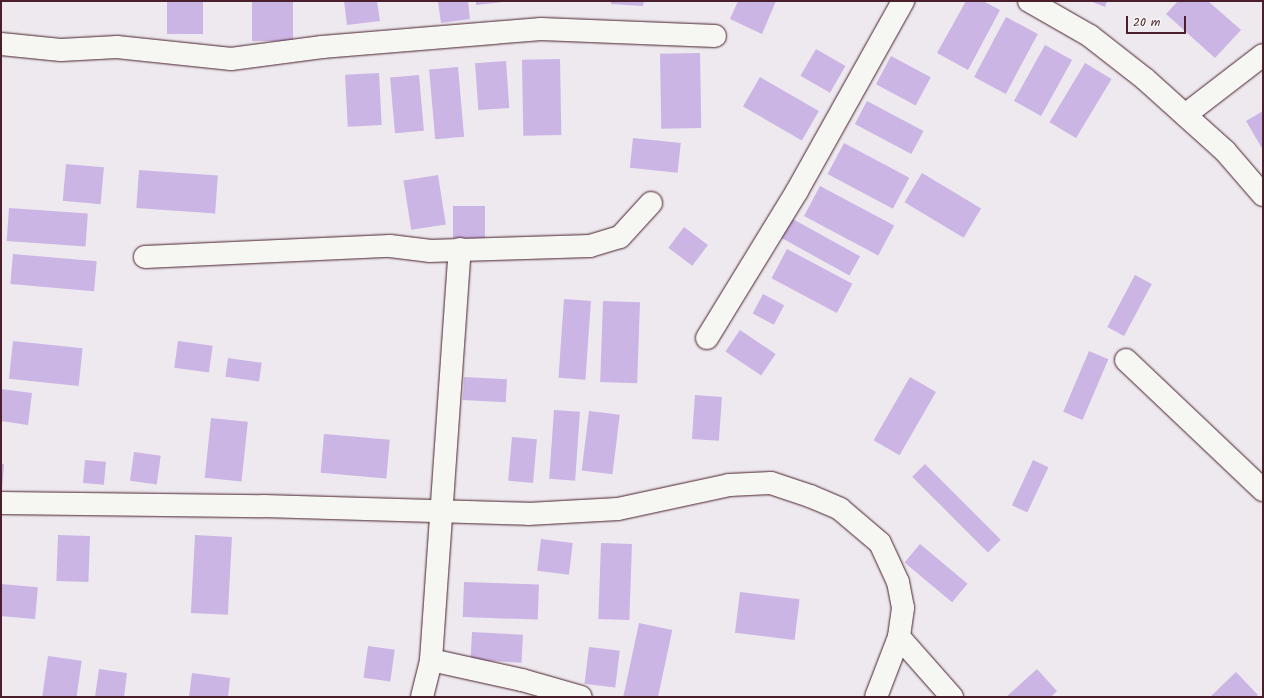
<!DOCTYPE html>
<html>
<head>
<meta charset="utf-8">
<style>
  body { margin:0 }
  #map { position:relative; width:1264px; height:698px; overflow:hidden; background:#ede9ef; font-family:Kalam,sans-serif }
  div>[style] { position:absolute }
  .building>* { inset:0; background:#cbb5e5; transform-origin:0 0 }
  .roads { filter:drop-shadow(0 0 1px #4a1f2b) drop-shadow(0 0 1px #4a1f2b) }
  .minor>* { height:22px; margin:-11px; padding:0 11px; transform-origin:11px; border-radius:11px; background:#f6f6f2 }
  span { translate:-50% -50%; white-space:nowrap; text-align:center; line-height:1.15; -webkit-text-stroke:3.5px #f6f6f2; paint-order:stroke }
  .frame { position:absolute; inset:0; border:2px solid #4a1f2b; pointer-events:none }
  .scale { position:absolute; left:1126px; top:16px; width:60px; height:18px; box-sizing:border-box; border:2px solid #4a1f2b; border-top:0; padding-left:5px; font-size:12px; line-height:14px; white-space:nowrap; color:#4a1f2b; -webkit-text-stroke:3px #f6f6f2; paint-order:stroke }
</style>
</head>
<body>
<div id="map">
  <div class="building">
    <div style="left:167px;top:1px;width:36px;height:33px"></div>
    <div style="left:252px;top:1px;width:41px;height:40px"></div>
    <div style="clip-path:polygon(344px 1px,377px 1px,380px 21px,347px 25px)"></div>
    <div style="clip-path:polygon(438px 1px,468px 1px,470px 19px,441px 23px)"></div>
    <div style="clip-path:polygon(476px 1px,503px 1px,503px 2px,476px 5px)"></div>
    <div style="clip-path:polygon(611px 1px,644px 1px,643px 6px,611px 4px)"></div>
    <div style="clip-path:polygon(738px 1px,776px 1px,762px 34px,730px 19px)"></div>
    <div style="clip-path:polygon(966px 1px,983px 1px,1000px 10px,968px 70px,937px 53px)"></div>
    <div style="clip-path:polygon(1090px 1px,1107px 1px,1105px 7px)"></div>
    <div style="clip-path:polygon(1178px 1px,1208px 1px,1241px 30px,1215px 58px,1166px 14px)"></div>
    <div style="left:1006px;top:17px;width:36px;height:68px;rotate:28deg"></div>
    <div style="left:1045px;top:45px;width:31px;height:64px;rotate:29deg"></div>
    <div style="left:816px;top:49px;width:34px;height:31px;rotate:30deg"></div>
    <div style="left:700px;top:53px;width:75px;height:40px;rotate:89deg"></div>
    <div style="left:891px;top:56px;width:45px;height:32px;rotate:28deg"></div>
    <div style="left:560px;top:59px;width:76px;height:38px;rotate:89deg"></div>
    <div style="left:506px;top:61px;width:47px;height:31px;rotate:86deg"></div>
    <div style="left:1085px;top:63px;width:31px;height:69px;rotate:31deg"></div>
    <div style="left:458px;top:67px;width:70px;height:29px;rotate:85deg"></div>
    <div style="left:379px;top:73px;width:52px;height:34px;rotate:87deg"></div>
    <div style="left:419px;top:75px;width:56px;height:29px;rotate:85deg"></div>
    <div style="left:760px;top:77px;width:68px;height:34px;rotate:30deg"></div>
    <div style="left:867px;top:101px;width:64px;height:26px;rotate:28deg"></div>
    <div style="clip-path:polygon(1263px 111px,1263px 150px,1246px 121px)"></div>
    <div style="left:633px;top:138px;width:48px;height:30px;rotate:6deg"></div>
    <div style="left:844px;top:143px;width:74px;height:35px;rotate:28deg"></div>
    <div style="left:66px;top:164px;width:38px;height:37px;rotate:5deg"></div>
    <div style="left:139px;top:170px;width:79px;height:38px;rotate:4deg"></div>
    <div style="left:922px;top:173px;width:69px;height:34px;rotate:31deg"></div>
    <div style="left:438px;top:175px;width:50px;height:35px;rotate:81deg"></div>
    <div style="left:820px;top:186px;width:84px;height:34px;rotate:28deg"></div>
    <div style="left:453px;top:206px;width:32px;height:32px"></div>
    <div style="left:9px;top:208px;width:79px;height:33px;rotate:4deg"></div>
    <div style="left:791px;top:218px;width:79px;height:22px;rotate:29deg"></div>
    <div style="left:684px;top:227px;width:30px;height:26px;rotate:37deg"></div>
    <div style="left:787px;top:249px;width:74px;height:33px;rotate:28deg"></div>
    <div style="left:13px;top:254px;width:84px;height:30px;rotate:5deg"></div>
    <div style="left:1135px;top:275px;width:19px;height:59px;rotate:28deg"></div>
    <div style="left:763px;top:294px;width:24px;height:22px;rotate:28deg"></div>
    <div style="left:564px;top:299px;width:27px;height:79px;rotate:4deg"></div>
    <div style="left:603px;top:301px;width:37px;height:81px;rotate:2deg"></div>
    <div style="left:740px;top:330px;width:43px;height:26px;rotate:34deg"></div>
    <div style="left:13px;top:341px;width:70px;height:38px;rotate:6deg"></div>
    <div style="left:178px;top:341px;width:35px;height:27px;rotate:8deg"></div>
    <div style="left:1089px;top:351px;width:21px;height:66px;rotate:23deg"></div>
    <div style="left:228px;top:358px;width:34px;height:19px;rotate:8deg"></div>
    <div style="left:464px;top:377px;width:43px;height:23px;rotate:3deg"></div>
    <div style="left:910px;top:377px;width:30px;height:73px;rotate:30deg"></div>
    <div style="clip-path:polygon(1px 389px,32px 393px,28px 425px,1px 421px)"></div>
    <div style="left:695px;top:395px;width:27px;height:44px;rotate:4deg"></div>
    <div style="left:554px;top:410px;width:26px;height:69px;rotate:4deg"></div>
    <div style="left:589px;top:411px;width:31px;height:60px;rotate:7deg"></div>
    <div style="left:211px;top:418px;width:37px;height:60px;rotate:6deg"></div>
    <div style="left:324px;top:434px;width:66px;height:39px;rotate:5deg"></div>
    <div style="left:512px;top:437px;width:25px;height:44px;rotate:5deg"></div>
    <div style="left:134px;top:452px;width:27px;height:29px;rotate:8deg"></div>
    <div style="left:85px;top:460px;width:21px;height:23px;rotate:5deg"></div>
    <div style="left:1033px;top:460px;width:17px;height:50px;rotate:25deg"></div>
    <div style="clip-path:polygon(1px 464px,4px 464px,2px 490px,1px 490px)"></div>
    <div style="left:925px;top:464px;width:107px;height:18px;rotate:45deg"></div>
    <div style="left:58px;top:535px;width:32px;height:46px;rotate:2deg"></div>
    <div style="left:195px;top:535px;width:37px;height:78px;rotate:3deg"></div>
    <div style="left:541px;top:539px;width:32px;height:32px;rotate:7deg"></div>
    <div style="left:601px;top:543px;width:31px;height:76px;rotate:2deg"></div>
    <div style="left:920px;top:544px;width:62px;height:24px;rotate:40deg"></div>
    <div style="left:464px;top:582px;width:75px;height:35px;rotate:2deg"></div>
    <div style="left:1px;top:584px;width:37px;height:32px;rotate:5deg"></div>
    <div style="left:740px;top:592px;width:60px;height:41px;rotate:7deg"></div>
    <div style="left:639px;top:623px;width:34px;height:75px;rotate:12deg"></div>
    <div style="left:472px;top:632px;width:51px;height:28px;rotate:3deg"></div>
    <div style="left:368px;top:646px;width:27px;height:32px;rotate:8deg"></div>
    <div style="left:589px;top:647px;width:31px;height:37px;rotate:7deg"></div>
    <div style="left:48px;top:656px;width:34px;height:41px;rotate:8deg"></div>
    <div style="clip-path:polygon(99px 669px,127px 673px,124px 697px,95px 697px)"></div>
    <div style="clip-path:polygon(1037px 669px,1057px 691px,1051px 697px,1006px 697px)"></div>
    <div style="clip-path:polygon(1236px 672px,1258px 695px,1255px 697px,1210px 697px)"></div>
    <div style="clip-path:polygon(192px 673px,230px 678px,228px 697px,189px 697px)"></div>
  </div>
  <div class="roads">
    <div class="minor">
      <div style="left:1029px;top:1px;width:70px;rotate:29.8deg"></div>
      <div style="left:1090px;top:36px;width:70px;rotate:38deg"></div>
      <div style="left:1145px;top:79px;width:108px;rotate:42deg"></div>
      <div style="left:1225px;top:151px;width:58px;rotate:49.2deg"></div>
      <div style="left:1px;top:44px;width:60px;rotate:5.7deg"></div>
      <div style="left:61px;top:50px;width:56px;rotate:-3.1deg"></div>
      <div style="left:117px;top:47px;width:115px;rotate:6deg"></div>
      <div style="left:231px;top:59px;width:92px;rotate:-7.5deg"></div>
      <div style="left:322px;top:47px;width:220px;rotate:-4.7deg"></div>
      <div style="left:541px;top:29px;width:174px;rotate:2.3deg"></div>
      <div style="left:1185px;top:115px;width:98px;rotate:-37.6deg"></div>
      <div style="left:145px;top:257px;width:245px;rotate:-2.6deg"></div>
      <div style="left:390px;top:246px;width:39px;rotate:7deg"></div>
      <div style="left:429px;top:251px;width:161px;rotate:-1.8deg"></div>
      <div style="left:590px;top:246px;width:31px;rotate:-17deg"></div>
      <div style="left:620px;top:237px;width:46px;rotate:-47.6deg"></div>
      <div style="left:707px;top:338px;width:172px;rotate:-58.5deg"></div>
      <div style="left:797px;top:191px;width:218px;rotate:-60.8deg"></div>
      <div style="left:1126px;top:360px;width:189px;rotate:43.5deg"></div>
      <div style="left:1px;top:503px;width:262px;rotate:0.7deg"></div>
      <div style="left:263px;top:506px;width:265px;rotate:1.7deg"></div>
      <div style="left:528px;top:514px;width:90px;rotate:-3.2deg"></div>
      <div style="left:618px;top:509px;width:114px;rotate:-12.2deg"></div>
      <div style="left:729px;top:485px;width:42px;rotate:-2.7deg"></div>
      <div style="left:771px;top:483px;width:41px;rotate:18.4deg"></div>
      <div style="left:810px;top:496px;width:33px;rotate:23deg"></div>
      <div style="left:840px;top:509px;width:52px;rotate:40.4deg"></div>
      <div style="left:880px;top:543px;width:43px;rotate:65.2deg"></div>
      <div style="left:898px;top:582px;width:26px;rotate:79deg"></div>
      <div style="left:903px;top:608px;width:29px;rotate:98deg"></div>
      <div style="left:899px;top:637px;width:64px;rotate:111deg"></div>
      <div style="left:899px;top:637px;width:80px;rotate:48.5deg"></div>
      <div style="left:431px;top:660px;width:93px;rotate:12.4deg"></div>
      <div style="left:522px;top:680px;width:61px;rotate:16.1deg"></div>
      <div style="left:422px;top:697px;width:38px;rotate:-76deg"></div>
      <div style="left:431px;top:660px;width:412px;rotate:-86deg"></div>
    </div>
  </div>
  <div class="frame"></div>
  <div class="scale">20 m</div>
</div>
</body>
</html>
